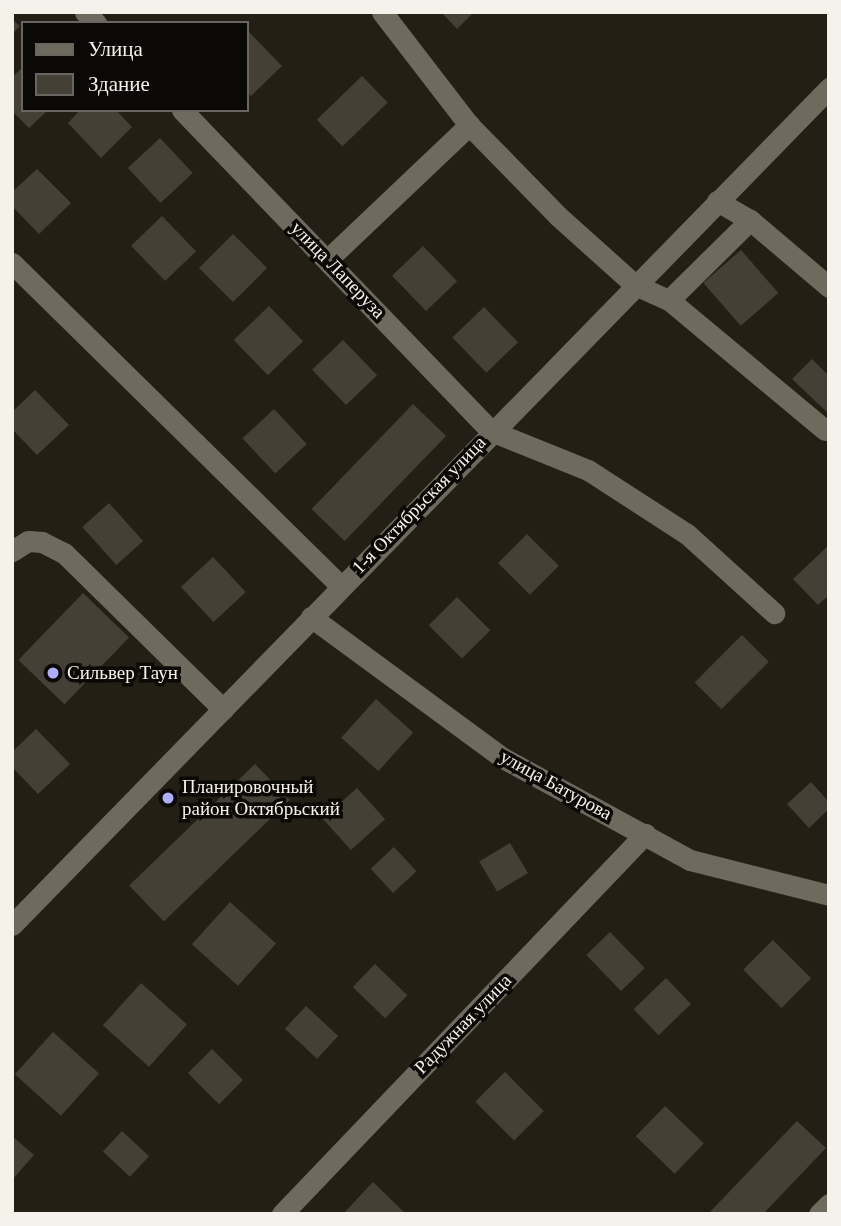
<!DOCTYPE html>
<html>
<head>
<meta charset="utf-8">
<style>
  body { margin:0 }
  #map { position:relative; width:841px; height:1226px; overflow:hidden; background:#231f15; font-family:Georgia,serif }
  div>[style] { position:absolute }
  .building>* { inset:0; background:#444035; transform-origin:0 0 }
  .minor>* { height:21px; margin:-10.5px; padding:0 10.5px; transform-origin:10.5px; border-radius:10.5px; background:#6f6a5e }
  .dots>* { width:19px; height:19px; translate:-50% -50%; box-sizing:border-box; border:4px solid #0b0906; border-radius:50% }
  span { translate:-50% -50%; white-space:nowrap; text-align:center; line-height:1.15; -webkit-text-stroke:7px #0b0906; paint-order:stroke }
  .street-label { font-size:19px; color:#f5f2eb }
  .poi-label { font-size:19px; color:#f5f2eb }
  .left { translate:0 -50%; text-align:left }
  .frame { position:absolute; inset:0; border:14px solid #f5f2eb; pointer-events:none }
  .legend { position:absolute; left:21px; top:21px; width:228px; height:91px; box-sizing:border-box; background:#0b0906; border:2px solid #696662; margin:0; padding:9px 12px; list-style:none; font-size:21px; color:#f5f2eb }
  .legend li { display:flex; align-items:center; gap:14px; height:35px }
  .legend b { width:35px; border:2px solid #696662 }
</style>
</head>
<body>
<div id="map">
  <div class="building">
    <div style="clip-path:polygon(441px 12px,474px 12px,457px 29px)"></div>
    <div style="clip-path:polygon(12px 19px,20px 26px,12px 34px)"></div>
    <div style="clip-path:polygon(248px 31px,282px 66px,251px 96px,247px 92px)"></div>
    <div style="clip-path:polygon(23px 67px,23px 110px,48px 110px,29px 128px,12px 111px,12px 77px)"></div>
    <div style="left:362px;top:76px;width:37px;height:63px;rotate:46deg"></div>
    <div style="clip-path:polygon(80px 110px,116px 110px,132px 127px,101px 158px,68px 123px)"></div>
    <div style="left:160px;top:138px;width:48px;height:44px;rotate:47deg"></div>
    <div style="clip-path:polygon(37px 169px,71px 203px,39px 234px,12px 206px,12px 192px)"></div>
    <div style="left:162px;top:216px;width:49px;height:43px;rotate:46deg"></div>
    <div style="left:233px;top:234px;width:48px;height:48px;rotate:45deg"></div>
    <div style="left:423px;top:246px;width:49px;height:43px;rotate:46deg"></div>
    <div style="left:741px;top:250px;width:57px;height:50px;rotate:49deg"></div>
    <div style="left:269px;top:306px;width:49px;height:49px;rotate:46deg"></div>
    <div style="left:484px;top:307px;width:49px;height:44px;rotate:46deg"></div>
    <div style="left:343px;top:340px;width:49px;height:43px;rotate:46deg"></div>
    <div style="clip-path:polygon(812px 359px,829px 376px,827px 412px,792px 379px)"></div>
    <div style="clip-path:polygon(35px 390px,69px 425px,37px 455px,12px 429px,12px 412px)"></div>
    <div style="left:413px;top:404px;width:46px;height:146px;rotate:44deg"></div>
    <div style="left:274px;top:409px;width:48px;height:43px;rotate:47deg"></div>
    <div style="left:109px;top:503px;width:51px;height:36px;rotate:48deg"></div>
    <div style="left:527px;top:534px;width:45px;height:41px;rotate:45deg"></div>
    <div style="clip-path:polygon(829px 545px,829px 595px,818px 605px,793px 579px)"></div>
    <div style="left:213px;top:557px;width:48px;height:44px;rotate:47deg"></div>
    <div style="left:83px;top:593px;width:64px;height:93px;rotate:44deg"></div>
    <div style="left:457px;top:597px;width:47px;height:40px;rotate:45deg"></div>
    <div style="left:742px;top:635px;width:38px;height:67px;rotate:45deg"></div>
    <div style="left:376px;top:699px;width:50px;height:52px;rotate:42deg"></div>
    <div style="clip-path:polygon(36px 729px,70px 764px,38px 794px,12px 767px,12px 752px)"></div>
    <div style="left:255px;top:764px;width:50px;height:175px;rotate:46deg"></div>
    <div style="clip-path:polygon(811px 782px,829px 802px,829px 809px,809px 828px,787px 804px)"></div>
    <div style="left:357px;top:788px;width:42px;height:46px;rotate:48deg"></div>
    <div style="left:510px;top:843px;width:35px;height:36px;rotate:59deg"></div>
    <div style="left:394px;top:847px;width:33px;height:32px;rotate:47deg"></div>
    <div style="left:230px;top:902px;width:62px;height:57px;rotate:42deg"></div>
    <div style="left:610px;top:932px;width:50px;height:33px;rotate:46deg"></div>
    <div style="left:773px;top:940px;width:54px;height:42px;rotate:45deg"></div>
    <div style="left:375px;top:964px;width:45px;height:32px;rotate:44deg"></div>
    <div style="left:666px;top:978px;width:36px;height:45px;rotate:46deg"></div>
    <div style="left:141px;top:983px;width:62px;height:57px;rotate:42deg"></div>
    <div style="left:306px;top:1006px;width:44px;height:31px;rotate:43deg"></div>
    <div style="left:53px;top:1032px;width:62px;height:57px;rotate:42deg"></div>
    <div style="left:212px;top:1049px;width:44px;height:34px;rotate:45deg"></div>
    <div style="left:505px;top:1072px;width:55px;height:42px;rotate:45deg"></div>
    <div style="left:665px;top:1106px;width:54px;height:42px;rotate:44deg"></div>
    <div style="clip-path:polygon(797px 1121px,826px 1148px,763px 1214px,708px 1214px)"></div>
    <div style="left:122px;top:1131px;width:37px;height:28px;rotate:43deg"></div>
    <div style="clip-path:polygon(12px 1136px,34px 1155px,12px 1180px)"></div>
    <div style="clip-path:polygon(373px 1182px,406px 1214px,343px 1214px)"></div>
  </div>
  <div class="minor">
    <div style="left:85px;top:12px;width:16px;rotate:45deg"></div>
    <div style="left:382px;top:12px;width:143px;rotate:52.4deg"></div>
    <div style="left:469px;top:125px;width:127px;rotate:45.6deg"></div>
    <div style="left:558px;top:216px;width:103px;rotate:41.9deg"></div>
    <div style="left:635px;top:285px;width:37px;rotate:24deg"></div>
    <div style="left:669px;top:300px;width:203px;rotate:39.8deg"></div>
    <div style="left:182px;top:110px;width:446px;rotate:46.1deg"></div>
    <div style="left:491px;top:431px;width:105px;rotate:21.9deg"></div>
    <div style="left:588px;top:470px;width:118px;rotate:32.9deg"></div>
    <div style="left:687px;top:534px;width:118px;rotate:42.2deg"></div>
    <div style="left:717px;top:201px;width:38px;rotate:30deg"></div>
    <div style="left:750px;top:220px;width:104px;rotate:40.3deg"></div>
    <div style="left:328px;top:259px;width:195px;rotate:-43.5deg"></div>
    <div style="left:12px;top:263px;width:461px;rotate:44.5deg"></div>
    <div style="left:669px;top:300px;width:114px;rotate:-44.6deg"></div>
    <div style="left:12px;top:551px;width:19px;rotate:-32deg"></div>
    <div style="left:28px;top:541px;width:14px;rotate:4deg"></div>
    <div style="left:42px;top:542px;width:25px;rotate:27deg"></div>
    <div style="left:64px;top:553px;width:223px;rotate:44.5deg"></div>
    <div style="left:311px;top:617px;width:238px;rotate:36.3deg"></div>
    <div style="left:503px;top:758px;width:213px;rotate:28.6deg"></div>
    <div style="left:690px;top:860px;width:143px;rotate:14.1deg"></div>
    <div style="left:12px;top:925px;width:1170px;rotate:-45.69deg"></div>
    <div style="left:282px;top:1214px;width:526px;rotate:-46.31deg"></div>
    <div style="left:819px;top:1214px;width:14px;rotate:-45deg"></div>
  </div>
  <div class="dots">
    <div style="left:53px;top:673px;background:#adaffb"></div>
    <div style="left:168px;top:798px;background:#adaffb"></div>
  </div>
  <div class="street-label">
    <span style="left:338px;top:270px;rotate:46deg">улица Лаперуза</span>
    <span style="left:419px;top:505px;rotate:-46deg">1-я Октябрьская улица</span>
    <span style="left:556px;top:785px;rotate:29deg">улица Батурова</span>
    <span style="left:463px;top:1024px;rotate:-46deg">Радужная улица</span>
  </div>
  <div class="poi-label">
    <span class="left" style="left:67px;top:673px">Сильвер Таун</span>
    <span class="left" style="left:182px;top:798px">Планировочный<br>район Октябрьский</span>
  </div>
  <div class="frame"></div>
  <ul class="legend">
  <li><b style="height:9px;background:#6f6a5e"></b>Улица</li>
  <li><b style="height:19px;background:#444035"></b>Здание</li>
  </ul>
</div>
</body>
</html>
